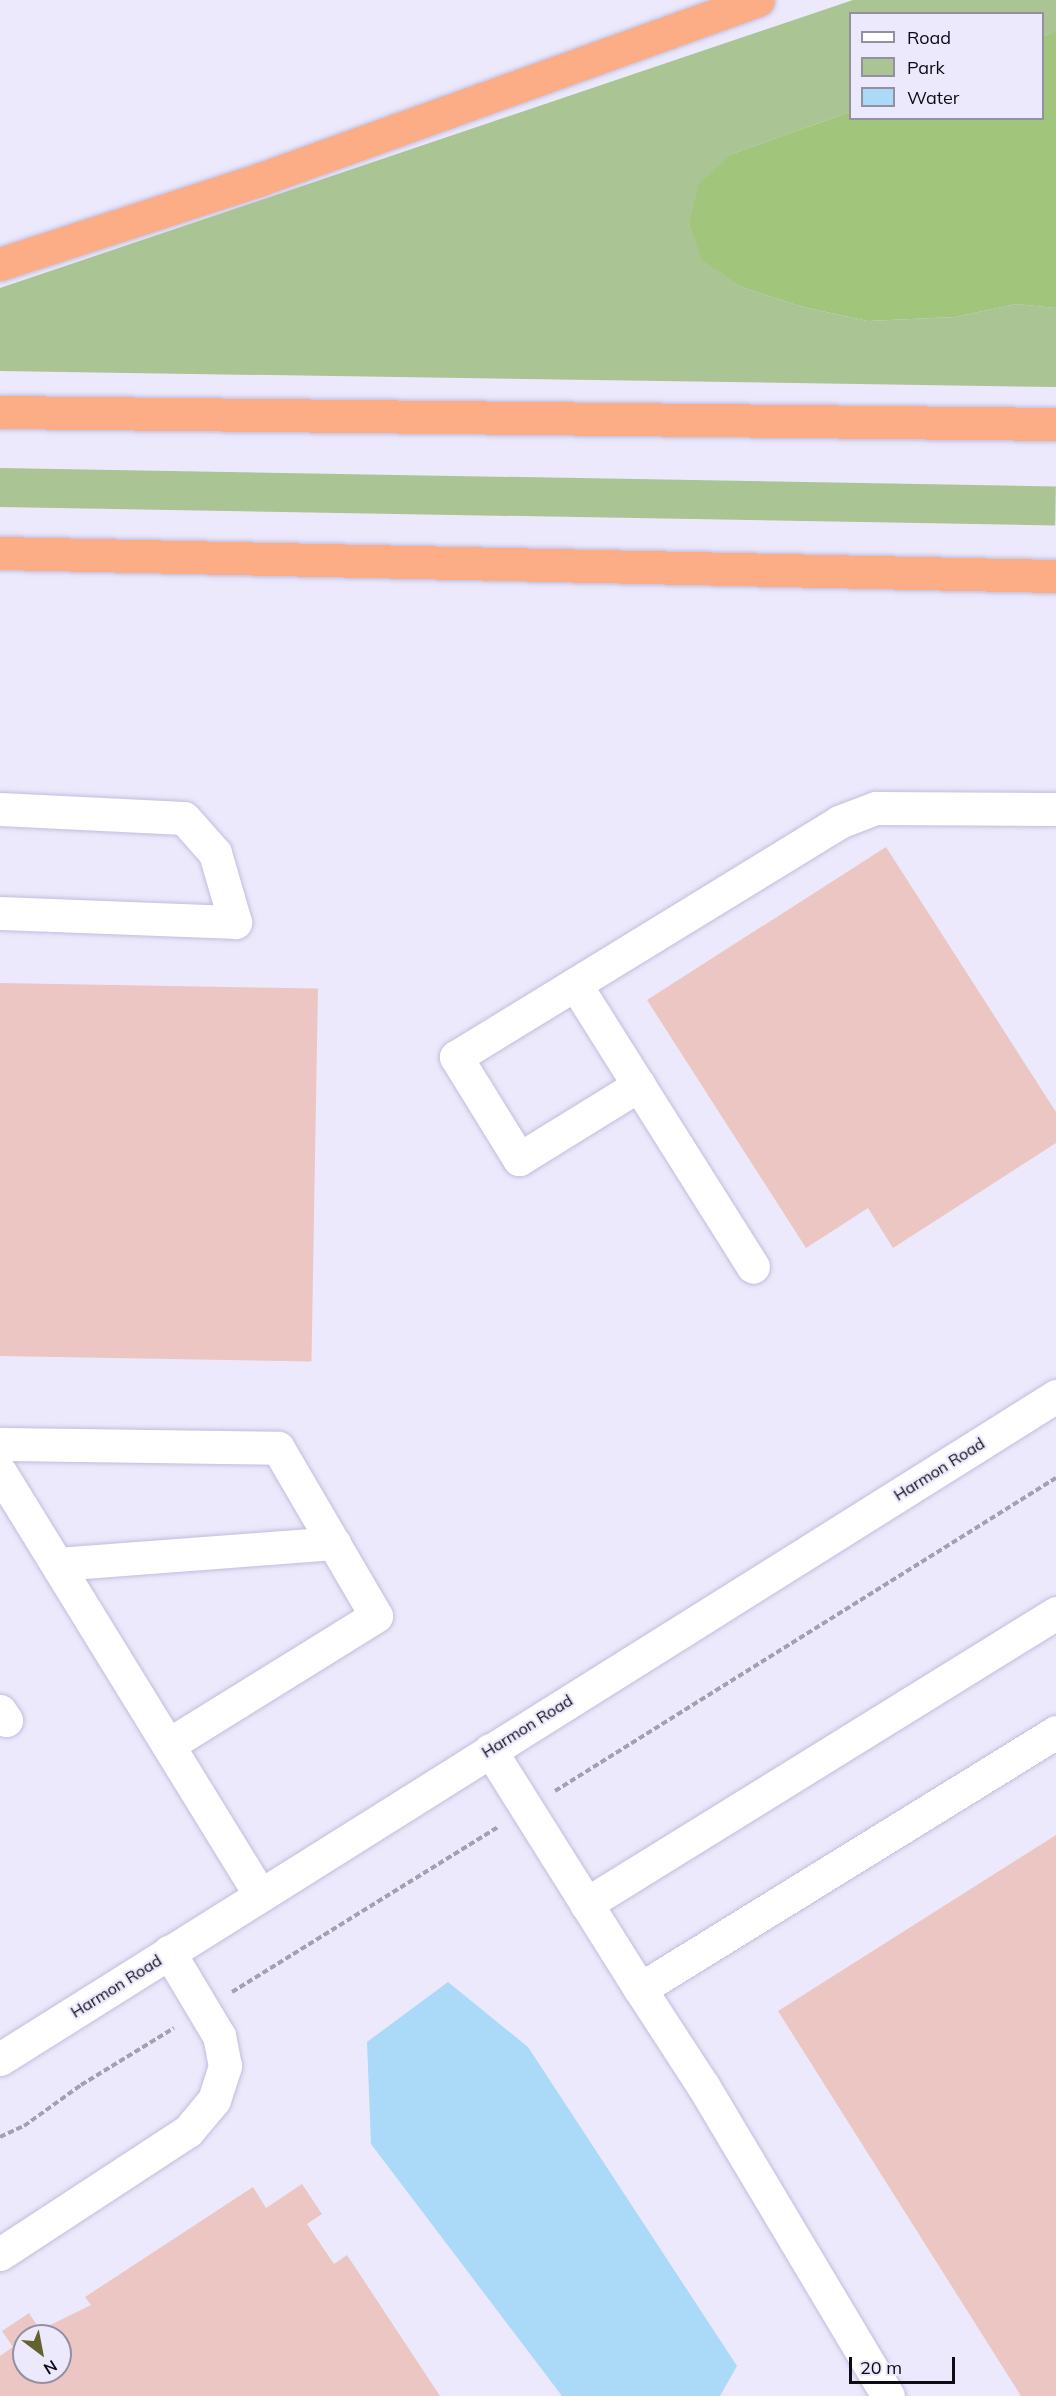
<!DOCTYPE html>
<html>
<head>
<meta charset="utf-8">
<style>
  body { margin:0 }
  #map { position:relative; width:1056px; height:2396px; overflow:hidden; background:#ece9fc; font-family:Mulish,sans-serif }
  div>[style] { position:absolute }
  .green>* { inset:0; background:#aac493; transform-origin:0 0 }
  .forest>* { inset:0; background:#a0c57b }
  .water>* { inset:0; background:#aadaf7 }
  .building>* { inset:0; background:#ebc6c2; transform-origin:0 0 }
  .path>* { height:4px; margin-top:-2px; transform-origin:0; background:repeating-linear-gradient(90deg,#a3a0b0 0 6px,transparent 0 9px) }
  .roads { filter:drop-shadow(0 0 2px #c2bddc) drop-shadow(0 0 2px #c2bddc) }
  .minor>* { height:33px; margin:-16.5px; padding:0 16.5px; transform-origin:16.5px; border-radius:16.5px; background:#fff }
  .highway>* { height:33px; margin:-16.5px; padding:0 16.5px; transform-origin:16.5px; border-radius:16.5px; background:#fcad86 }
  span { translate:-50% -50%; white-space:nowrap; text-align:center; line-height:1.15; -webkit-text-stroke:4.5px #ece9fc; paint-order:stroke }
  .street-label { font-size:16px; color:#0d0b15 }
  .legend { position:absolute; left:849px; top:12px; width:195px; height:108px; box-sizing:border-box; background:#ece9fc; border:2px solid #9390a0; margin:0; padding:8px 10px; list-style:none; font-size:18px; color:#0d0b15 }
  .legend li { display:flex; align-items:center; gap:12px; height:30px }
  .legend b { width:30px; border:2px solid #9390a0 }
  .north { position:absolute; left:12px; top:2324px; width:60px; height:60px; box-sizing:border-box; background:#ece9fc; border:2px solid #9390a0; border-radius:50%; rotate:148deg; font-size:16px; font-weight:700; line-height:24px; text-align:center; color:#0d0b15 }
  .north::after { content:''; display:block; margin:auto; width:21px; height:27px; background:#63622f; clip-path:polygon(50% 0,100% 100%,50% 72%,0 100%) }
  .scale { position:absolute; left:849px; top:2357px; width:106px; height:27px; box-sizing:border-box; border:3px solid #0d0b15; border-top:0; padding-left:8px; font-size:18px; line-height:21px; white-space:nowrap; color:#0d0b15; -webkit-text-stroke:4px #ece9fc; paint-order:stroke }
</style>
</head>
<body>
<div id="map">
  <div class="green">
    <div style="clip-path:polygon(853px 0,1056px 0,1056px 30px,1043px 37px,1042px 14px,850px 14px,850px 112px,732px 154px,689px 224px,703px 260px,741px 287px,803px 307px,868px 321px,955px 317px,1016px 304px,1056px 308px,1056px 387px,0 371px,0 288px)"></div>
    <div style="left:0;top:468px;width:1056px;height:39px;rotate:1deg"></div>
  </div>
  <div class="forest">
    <div style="clip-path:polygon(1056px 30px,1056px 308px,1016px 304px,955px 317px,868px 321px,803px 307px,741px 287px,702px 260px,689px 224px,699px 184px,732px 154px,850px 112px,850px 118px,1042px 118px,1043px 37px)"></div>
  </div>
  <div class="water">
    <div style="clip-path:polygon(448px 1982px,528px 2047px,737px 2366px,720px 2396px,562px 2396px,371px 2144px,367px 2042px)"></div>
  </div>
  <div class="building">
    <div style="clip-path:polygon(886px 847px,1056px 1112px,1056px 1143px,893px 1248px,868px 1208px,806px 1248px,647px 1000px)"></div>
    <div style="left:0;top:983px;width:318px;height:373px;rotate:1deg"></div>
    <div style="clip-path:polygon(1056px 1835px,1056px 2396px,1021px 2396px,778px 2011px)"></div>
    <div style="clip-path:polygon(evenodd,302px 2184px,322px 2214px,307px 2224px,334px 2264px,347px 2255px,440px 2396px,0 2396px,0 2356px,13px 2347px,2px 2331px,29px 2313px,40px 2330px,91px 2305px,85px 2297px,253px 2187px,266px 2208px,302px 2184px,24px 2336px,60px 2336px,60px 2372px,24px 2372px,24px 2336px)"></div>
  </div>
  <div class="path">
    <div style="left:555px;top:1791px;width:591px;rotate:-32deg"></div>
    <div style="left:232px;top:1992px;width:313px;rotate:-31.8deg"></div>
    <div style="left:0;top:2137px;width:26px;rotate:-25deg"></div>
    <div style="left:24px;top:2126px;width:70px;rotate:-35.7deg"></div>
    <div style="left:81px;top:2085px;width:109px;rotate:-31.5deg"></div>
  </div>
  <div class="roads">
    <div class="minor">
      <div style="left:0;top:809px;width:184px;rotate:2.8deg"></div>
      <div style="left:184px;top:818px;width:47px;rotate:48.5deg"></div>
      <div style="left:215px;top:853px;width:72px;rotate:73.8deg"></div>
      <div style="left:235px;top:922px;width:235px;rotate:-177.8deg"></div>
      <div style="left:575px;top:984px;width:334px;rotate:57.8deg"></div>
      <div style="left:639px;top:1085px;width:141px;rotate:148.3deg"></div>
      <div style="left:519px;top:1159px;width:120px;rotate:-121.7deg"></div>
      <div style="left:456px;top:1057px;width:449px;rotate:-31.5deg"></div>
      <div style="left:839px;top:822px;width:40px;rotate:-21deg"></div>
      <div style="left:876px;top:808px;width:180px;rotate:0.3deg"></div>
      <div style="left:0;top:1444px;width:278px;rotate:0.8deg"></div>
      <div style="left:278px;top:1448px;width:194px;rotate:59.7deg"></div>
      <div style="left:376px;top:1616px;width:245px;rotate:148.2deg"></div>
      <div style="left:0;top:1472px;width:497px;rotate:58.4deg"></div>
      <div style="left:57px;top:1564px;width:278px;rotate:-4.3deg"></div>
      <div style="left:0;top:1711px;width:11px;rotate:56deg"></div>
      <div style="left:490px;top:1750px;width:282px;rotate:57.9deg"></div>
      <div style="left:586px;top:1904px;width:553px;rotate:-31.76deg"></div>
      <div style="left:0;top:2059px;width:1247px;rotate:-32.12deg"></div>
      <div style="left:0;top:2254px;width:225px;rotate:-33.2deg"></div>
      <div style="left:188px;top:2131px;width:40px;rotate:-50deg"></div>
      <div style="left:214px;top:2100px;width:36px;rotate:-72deg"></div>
      <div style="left:225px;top:2066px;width:31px;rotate:-101deg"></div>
      <div style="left:219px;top:2036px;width:98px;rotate:-120.8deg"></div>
      <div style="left:888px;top:2396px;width:361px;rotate:-120.8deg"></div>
      <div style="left:703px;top:2086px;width:116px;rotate:-123deg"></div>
      <div style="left:640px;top:1989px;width:489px;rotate:-31.7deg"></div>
    </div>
    <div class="highway">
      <div style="left:0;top:264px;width:274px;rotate:-18deg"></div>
      <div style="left:261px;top:179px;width:528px;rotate:-19.81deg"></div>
      <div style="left:0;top:412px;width:1056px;rotate:0.65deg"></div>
      <div style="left:0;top:553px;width:1056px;rotate:1.25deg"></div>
    </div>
  </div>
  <div class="street-label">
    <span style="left:939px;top:1469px;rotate:-32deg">Harmon Road</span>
    <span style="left:527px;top:1726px;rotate:-32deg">Harmon Road</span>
    <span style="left:116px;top:1986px;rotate:-32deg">Harmon Road</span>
  </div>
  <ul class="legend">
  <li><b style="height:8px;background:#fff"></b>Road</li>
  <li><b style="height:16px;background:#aac493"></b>Park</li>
  <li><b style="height:16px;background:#aadaf7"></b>Water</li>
  </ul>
  <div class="north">N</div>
  <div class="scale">20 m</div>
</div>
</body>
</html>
